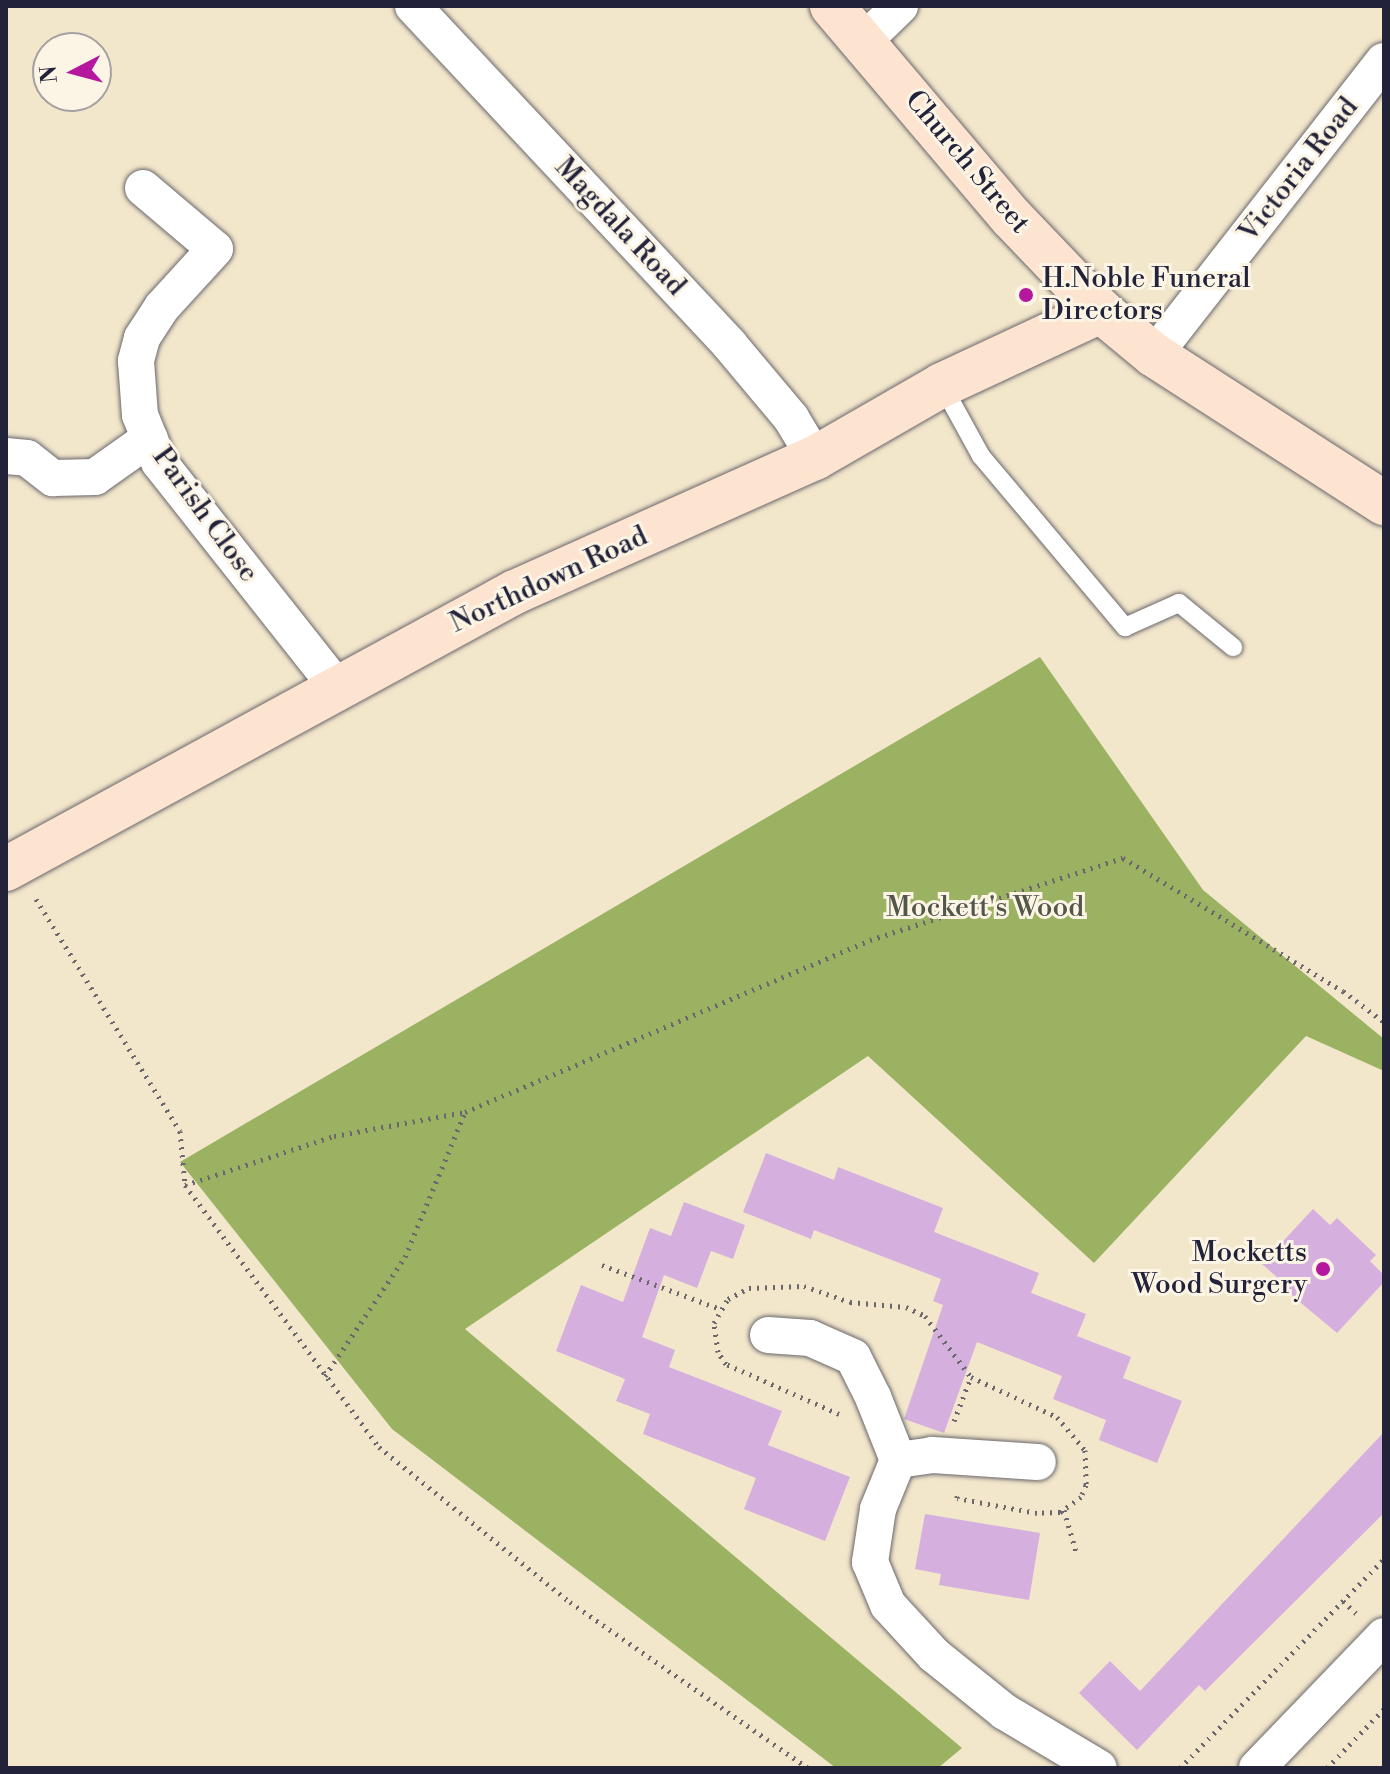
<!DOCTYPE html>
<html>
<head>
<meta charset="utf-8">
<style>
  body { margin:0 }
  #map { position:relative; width:1390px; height:1774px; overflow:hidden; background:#f2e7cb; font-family:"Libre Bodoni",serif }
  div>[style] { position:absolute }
  .forest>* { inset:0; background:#9ab262 }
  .building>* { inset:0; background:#d5b0de }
  .path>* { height:5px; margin-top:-2.5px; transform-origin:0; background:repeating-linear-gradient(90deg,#6b676d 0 2px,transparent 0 8px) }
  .roads { filter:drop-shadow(0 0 2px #6b676d) drop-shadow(0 0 2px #6b676d) }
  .lane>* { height:18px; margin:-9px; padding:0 9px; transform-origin:9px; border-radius:9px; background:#fff }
  .street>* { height:36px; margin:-18px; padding:0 18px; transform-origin:18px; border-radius:18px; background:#fff }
  .secondary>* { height:44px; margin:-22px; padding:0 22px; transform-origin:22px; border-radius:22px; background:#fde4d0 }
  .dots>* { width:22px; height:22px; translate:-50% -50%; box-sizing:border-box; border:4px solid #fcf5e5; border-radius:50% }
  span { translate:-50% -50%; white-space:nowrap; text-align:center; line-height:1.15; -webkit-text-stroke:6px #fcf5e5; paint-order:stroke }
  .street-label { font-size:28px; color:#22223b }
  .poi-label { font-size:28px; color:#22223b }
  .left { translate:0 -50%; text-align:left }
  .right { translate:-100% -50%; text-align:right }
  .park-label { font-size:28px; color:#52564b }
  .frame { position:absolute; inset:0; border:8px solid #22223b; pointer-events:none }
  .north { position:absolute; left:32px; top:32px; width:80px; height:80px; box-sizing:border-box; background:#fcf5e5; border:2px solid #a5a1a1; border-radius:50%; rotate:264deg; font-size:22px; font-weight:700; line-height:32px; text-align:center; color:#22223b }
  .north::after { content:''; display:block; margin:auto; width:28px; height:36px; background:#b5179e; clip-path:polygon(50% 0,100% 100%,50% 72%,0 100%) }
</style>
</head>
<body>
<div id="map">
  <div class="forest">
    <div style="clip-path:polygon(1040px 657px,1203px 890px,1384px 1039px,1384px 1071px,1306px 1036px,1094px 1263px,868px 1056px,465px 1329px,962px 1748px,938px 1768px,836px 1768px,392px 1429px,180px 1162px)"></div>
  </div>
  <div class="building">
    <div style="clip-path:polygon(766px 1153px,834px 1180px,838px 1167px,943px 1208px,934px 1232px,1039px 1273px,1031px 1293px,1086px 1314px,1077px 1336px,1131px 1357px,1123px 1378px,1182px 1401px,1157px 1463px,1099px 1440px,1106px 1420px,1053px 1399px,1062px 1376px,977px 1342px,944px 1433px,904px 1419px,943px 1305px,933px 1301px,941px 1279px,814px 1230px,811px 1239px,743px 1212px)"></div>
    <div style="clip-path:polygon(684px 1202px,745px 1225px,733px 1259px,711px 1251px,697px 1288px,664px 1275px,642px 1337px,675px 1350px,669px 1367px,782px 1411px,768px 1445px,850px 1477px,825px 1541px,744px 1509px,756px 1478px,643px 1434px,650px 1414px,616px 1401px,625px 1379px,556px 1351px,581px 1285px,623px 1302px,650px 1228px,671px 1236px)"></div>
    <div style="clip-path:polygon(1313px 1209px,1330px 1225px,1337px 1218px,1376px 1255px,1370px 1261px,1384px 1275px,1384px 1282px,1337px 1333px,1277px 1283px,1280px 1280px,1262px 1264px)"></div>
    <div style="clip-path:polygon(1384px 1432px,1384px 1513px,1205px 1691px,1199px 1685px,1137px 1750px,1079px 1693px,1110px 1661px,1140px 1691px)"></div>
    <div style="clip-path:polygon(925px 1514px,1040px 1533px,1029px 1600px,939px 1585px,941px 1574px,915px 1569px)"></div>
  </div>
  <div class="path">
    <div style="left:36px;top:899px;width:273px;rotate:58.2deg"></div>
    <div style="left:180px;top:1131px;width:54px;rotate:84.7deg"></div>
    <div style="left:185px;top:1185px;width:326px;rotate:53.5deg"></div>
    <div style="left:379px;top:1447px;width:246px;rotate:39.1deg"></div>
    <div style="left:570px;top:1602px;width:290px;rotate:34.9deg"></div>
    <div style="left:185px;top:1185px;width:157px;rotate:-18.2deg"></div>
    <div style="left:334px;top:1136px;width:133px;rotate:-10.4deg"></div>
    <div style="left:602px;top:1265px;width:126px;rotate:20.4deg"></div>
    <div style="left:325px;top:1376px;width:143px;rotate:-56.1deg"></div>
    <div style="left:405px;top:1257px;width:157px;rotate:-67.5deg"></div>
    <div style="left:465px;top:1112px;width:440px;rotate:-23deg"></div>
    <div style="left:870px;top:940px;width:266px;rotate:-18deg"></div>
    <div style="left:1123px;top:858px;width:257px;rotate:31.2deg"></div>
    <div style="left:1343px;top:991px;width:51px;rotate:37.1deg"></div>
    <div style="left:839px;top:1414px;width:124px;rotate:-156.1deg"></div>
    <div style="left:726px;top:1364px;width:14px;rotate:-124deg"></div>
    <div style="left:718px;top:1352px;width:29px;rotate:-98deg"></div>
    <div style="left:714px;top:1323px;width:28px;rotate:-60deg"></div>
    <div style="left:728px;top:1299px;width:24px;rotate:-28deg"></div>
    <div style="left:749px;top:1288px;width:55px;rotate:-2.1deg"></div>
    <div style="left:804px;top:1286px;width:49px;rotate:19.2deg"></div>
    <div style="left:850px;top:1302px;width:56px;rotate:5.1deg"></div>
    <div style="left:906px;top:1307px;width:21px;rotate:25deg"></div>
    <div style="left:925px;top:1316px;width:76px;rotate:53deg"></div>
    <div style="left:971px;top:1377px;width:95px;rotate:24.9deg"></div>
    <div style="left:1057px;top:1417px;width:43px;rotate:49.7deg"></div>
    <div style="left:1085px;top:1450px;width:35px;rotate:88deg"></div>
    <div style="left:1086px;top:1485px;width:13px;rotate:113deg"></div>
    <div style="left:1081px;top:1497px;width:26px;rotate:144deg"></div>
    <div style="left:1060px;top:1512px;width:23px;rotate:178deg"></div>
    <div style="left:1037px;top:1513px;width:81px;rotate:-169.4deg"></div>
    <div style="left:957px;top:1498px;width:6px;rotate:-81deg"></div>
    <div style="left:954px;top:1421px;width:47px;rotate:-68.9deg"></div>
    <div style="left:1064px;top:1510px;width:47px;rotate:73.9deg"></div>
    <div style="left:1343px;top:1601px;width:19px;rotate:43deg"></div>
    <div style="left:1180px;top:1768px;width:292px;rotate:-45.7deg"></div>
    <div style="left:1327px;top:1768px;width:82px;rotate:-46deg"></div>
  </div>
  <div class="roads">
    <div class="lane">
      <div style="left:942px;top:385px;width:81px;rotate:61.2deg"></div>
      <div style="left:981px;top:456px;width:224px;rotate:49.9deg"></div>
      <div style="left:1125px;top:627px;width:59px;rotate:-24deg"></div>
      <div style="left:1179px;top:603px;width:70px;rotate:39.2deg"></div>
    </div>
    <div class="street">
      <div style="left:413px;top:6px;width:463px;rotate:46.9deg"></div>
      <div style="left:729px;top:344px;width:97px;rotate:50deg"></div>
      <div style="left:791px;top:418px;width:47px;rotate:59deg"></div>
      <div style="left:865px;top:40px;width:49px;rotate:-44.2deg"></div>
      <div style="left:143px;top:188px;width:94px;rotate:40.3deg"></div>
      <div style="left:215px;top:249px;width:79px;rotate:132.4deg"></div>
      <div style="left:162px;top:307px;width:37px;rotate:123deg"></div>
      <div style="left:142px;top:338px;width:24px;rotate:105deg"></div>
      <div style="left:136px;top:361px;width:54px;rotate:85.8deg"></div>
      <div style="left:140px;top:415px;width:51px;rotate:68deg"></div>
      <div style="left:159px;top:462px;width:287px;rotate:51.7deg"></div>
      <div style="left:1154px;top:355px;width:373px;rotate:-52deg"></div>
      <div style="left:6px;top:456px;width:21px;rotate:5deg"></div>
      <div style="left:27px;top:458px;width:33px;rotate:38deg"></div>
      <div style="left:53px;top:478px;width:42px;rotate:-1.4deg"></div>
      <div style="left:95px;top:477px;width:67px;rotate:-35.3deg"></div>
      <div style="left:768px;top:1335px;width:42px;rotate:4.1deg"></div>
      <div style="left:810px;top:1338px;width:47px;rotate:23.8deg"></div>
      <div style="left:853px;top:1357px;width:45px;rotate:63.4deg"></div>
      <div style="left:873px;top:1397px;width:68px;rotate:68.4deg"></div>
      <div style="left:898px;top:1460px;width:53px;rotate:112.2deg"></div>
      <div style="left:878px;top:1509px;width:54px;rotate:98.6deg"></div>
      <div style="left:870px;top:1562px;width:47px;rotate:67.3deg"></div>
      <div style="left:888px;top:1605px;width:68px;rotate:47.4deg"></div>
      <div style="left:934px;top:1655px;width:91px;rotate:38.8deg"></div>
      <div style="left:1005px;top:1712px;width:109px;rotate:30.8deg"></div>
      <div style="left:898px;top:1460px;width:34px;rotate:-8deg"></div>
      <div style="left:932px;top:1455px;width:106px;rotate:3.8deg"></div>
      <div style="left:1257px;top:1768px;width:183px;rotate:-46.1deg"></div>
    </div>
    <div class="secondary">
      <div style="left:832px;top:6px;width:278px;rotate:49.7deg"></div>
      <div style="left:1012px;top:218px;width:129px;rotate:46.3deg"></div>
      <div style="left:1101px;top:311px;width:69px;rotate:39.7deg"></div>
      <div style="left:1154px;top:355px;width:274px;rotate:32.8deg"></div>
      <div style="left:6px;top:869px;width:579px;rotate:-28.56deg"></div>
      <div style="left:515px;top:592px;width:329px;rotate:-24.1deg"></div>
      <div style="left:815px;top:458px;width:146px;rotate:-29.9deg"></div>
      <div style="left:942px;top:385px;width:175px;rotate:-25deg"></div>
    </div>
  </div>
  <div class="dots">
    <div style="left:1026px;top:295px;background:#b5179e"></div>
    <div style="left:1323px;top:1269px;background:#b5179e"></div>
  </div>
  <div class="street-label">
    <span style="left:967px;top:162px;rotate:50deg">Church Street</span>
    <span style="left:1299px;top:170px;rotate:-52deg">Victoria Road</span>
    <span style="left:620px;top:227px;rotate:47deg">Magdala Road</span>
    <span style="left:205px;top:515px;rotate:54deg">Parish Close</span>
    <span style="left:549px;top:580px;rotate:-25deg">Northdown Road</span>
  </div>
  <div class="poi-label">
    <span class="left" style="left:1042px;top:295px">H.Noble Funeral<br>Directors</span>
    <span class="right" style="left:1307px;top:1269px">Mocketts<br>Wood Surgery</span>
  </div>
  <div class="park-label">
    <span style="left:985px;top:908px">Mockett's Wood</span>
  </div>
  <div class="frame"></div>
  <div class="north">N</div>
</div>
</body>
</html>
